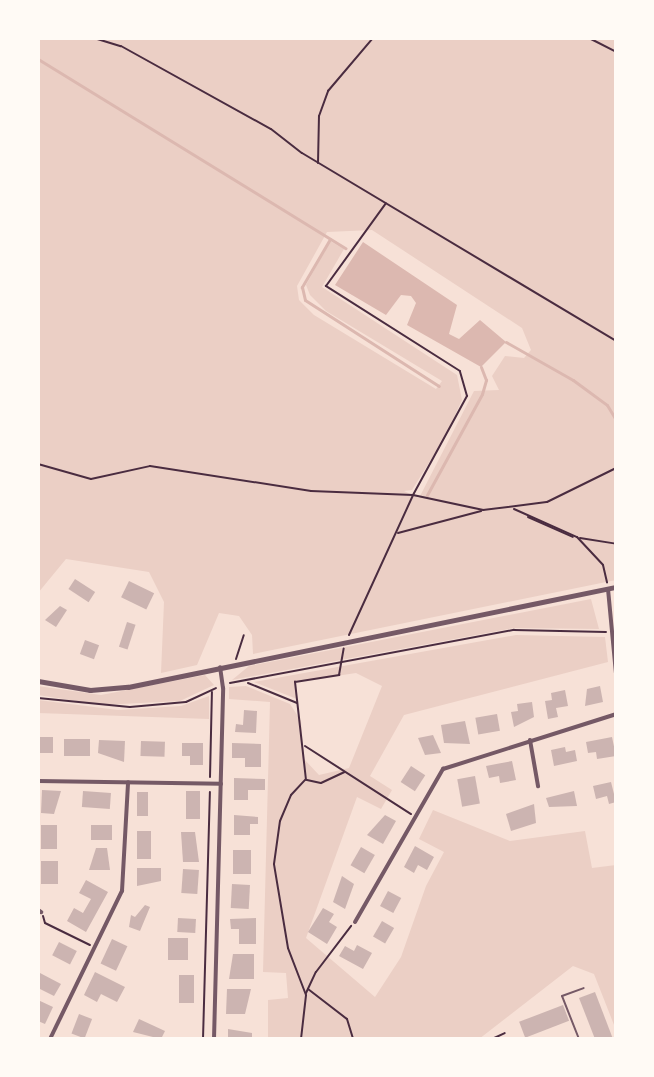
<!DOCTYPE html>
<html>
<head>
<meta charset="utf-8">
<style>
  body { margin:0 }
  #map { position:relative; width:654px; height:1077px; overflow:hidden; background:#f7e1d7; font-family:Ubuntu,sans-serif }
  div>[style] { position:absolute }
  .green>* { inset:0; background:#ebcfc5 }
  .water>* { inset:0; background:#dcb8b0 }
  .stream>* { height:3px; margin:-1.5px; padding:0 1.5px; transform-origin:1.5px; border-radius:1.5px; background:#dcb8b0 }
  .building>* { inset:0; background:#ccb4b1; transform-origin:0 0 }
  .path>* { height:2px; margin:-1px; padding:0 1px; transform-origin:1px; border-radius:1px; background:#4a2c40 }
  .service>* { height:2px; margin:-1px; padding:0 1px; transform-origin:1px; border-radius:1px; background:#755966 }
  .minor>* { height:4px; margin:-2px; padding:0 2px; transform-origin:2px; border-radius:2px; background:#755966 }
  .tertiary>* { height:5px; margin:-2.5px; padding:0 2.5px; transform-origin:2.5px; border-radius:2.5px; background:#755966 }
  span { translate:-50% -50%; white-space:nowrap; text-align:center; line-height:1.15; -webkit-text-stroke:6px #fffaf5; paint-order:stroke }
  .frame { position:absolute; inset:0; border:40px solid #fffaf5; pointer-events:none }
</style>
</head>
<body>
<div id="map">
  <div class="green">
    <div style="clip-path:polygon(evenodd,38px 38px,616px 38px,616px 580px,253px 654px,252px 635px,239px 616px,219px 613px,197px 665px,161px 673px,164px 602px,149px 572px,66px 559px,38px 593px,38px 38px,372px 230px,522px 328px,531px 350px,524px 358px,505px 356px,492px 376px,499px 390px,474px 391px,419px 498px,404px 491px,412px 490px,445px 437px,462px 400px,457px 375px,322px 287px,344px 249px,330px 241px,306px 285px,310px 295px,326px 311px,442px 381px,436px 389px,314px 315px,299px 300px,297px 286px,327px 232px,372px 230px)"></div>
    <div style="clip-path:polygon(591px 599px,599px 629px,514px 628px,232px 680px,249px 666px)"></div>
    <div style="clip-path:polygon(516px 635px,605px 637px,608px 662px,404px 715px,370px 776px,392px 790px,381px 809px,357px 797px,306px 938px,375px 997px,401px 957px,426px 886px,444px 852px,419px 839px,433px 810px,510px 841px,585px 831px,592px 868px,616px 865px,616px 1030px,594px 974px,573px 966px,479px 1039px,268px 1039px,268px 1000px,288px 998px,286px 973px,263px 972px,270px 702px,229px 699px,229px 687px,246px 686px,290px 704px,301px 721px,304px 759px,319px 775px,349px 768px,382px 686px,356px 673px,296px 682px,297px 699px,254px 682px)"></div>
    <div style="clip-path:polygon(205px 675px,214px 685px,180px 701px,102px 705px,38px 695px,38px 686px,101px 695px)"></div>
    <div style="clip-path:polygon(209px 696px,209px 719px,38px 713px,38px 700px,118px 710px,181px 706px)"></div>
  </div>
  <div class="water">
    <div style="clip-path:polygon(363px 242px,457px 305px,449px 334px,459px 339px,480px 320px,506px 342px,481px 367px,407px 325px,416px 303px,411px 296px,401px 295px,386px 315px,335px 285px)"></div>
  </div>
  <div class="stream">
    <div style="left:38px;top:59px;width:361px;rotate:31.6deg"></div>
    <div style="left:330px;top:239px;width:56px;rotate:120.3deg"></div>
    <div style="left:302px;top:287px;width:13px;rotate:77deg"></div>
    <div style="left:305px;top:300px;width:159px;rotate:32.7deg"></div>
    <div style="left:506px;top:342px;width:77px;rotate:29.6deg"></div>
    <div style="left:573px;top:380px;width:42px;rotate:36.3deg"></div>
    <div style="left:607px;top:405px;width:17px;rotate:59deg"></div>
    <div style="left:427px;top:495px;width:115px;rotate:-61.4deg"></div>
    <div style="left:482px;top:394px;width:15px;rotate:-74deg"></div>
    <div style="left:486px;top:380px;width:14px;rotate:-111deg"></div>
  </div>
  <div class="building">
    <div style="left:75px;top:579px;width:24px;height:12px;rotate:33deg"></div>
    <div style="left:129px;top:581px;width:28px;height:18px;rotate:26deg"></div>
    <div style="clip-path:polygon(60px 606px,67px 610px,56px 627px,45px 620px)"></div>
    <div style="left:127px;top:622px;width:9px;height:26px;rotate:18deg"></div>
    <div style="left:85px;top:640px;width:15px;height:15px;rotate:20deg"></div>
    <div style="clip-path:polygon(600px 686px,603px 702px,585px 706px,587px 689px)"></div>
    <div style="clip-path:polygon(565px 690px,568px 706px,556px 708px,558px 717px,548px 719px,545px 701px,552px 700px,551px 693px)"></div>
    <div style="clip-path:polygon(532px 702px,534px 717px,514px 727px,511px 712px,518px 711px,517px 704px)"></div>
    <div style="clip-path:polygon(244px 710px,257px 711px,256px 733px,235px 732px,236px 724px,243px 725px)"></div>
    <div style="left:497px;top:714px;width:17px;height:22px;rotate:80deg"></div>
    <div style="clip-path:polygon(465px 721px,470px 744px,444px 743px,441px 725px)"></div>
    <div style="clip-path:polygon(433px 735px,441px 753px,425px 755px,418px 738px)"></div>
    <div style="left:38px;top:737px;width:15px;height:16px"></div>
    <div style="clip-path:polygon(612px 737px,616px 756px,597px 759px,596px 752px,588px 753px,586px 742px)"></div>
    <div style="left:64px;top:739px;width:26px;height:17px"></div>
    <div style="clip-path:polygon(99px 740px,125px 741px,124px 762px,98px 753px)"></div>
    <div style="left:141px;top:741px;width:24px;height:15px;rotate:2deg"></div>
    <div style="clip-path:polygon(182px 743px,203px 743px,203px 765px,190px 765px,190px 756px,182px 756px)"></div>
    <div style="clip-path:polygon(232px 743px,261px 744px,261px 767px,245px 767px,245px 758px,232px 758px)"></div>
    <div style="clip-path:polygon(565px 747px,566px 752px,575px 750px,577px 761px,554px 766px,551px 750px)"></div>
    <div style="clip-path:polygon(512px 761px,516px 780px,500px 783px,499px 776px,489px 778px,486px 766px)"></div>
    <div style="left:411px;top:766px;width:17px;height:19px;rotate:33deg"></div>
    <div style="left:475px;top:776px;width:28px;height:18px;rotate:80deg"></div>
    <div style="clip-path:polygon(234px 778px,265px 779px,265px 790px,248px 790px,248px 800px,234px 800px)"></div>
    <div style="clip-path:polygon(611px 782px,616px 802px,609px 804px,607px 796px,596px 799px,593px 786px)"></div>
    <div style="clip-path:polygon(42px 790px,61px 791px,54px 814px,41px 813px)"></div>
    <div style="left:83px;top:791px;width:28px;height:16px;rotate:4deg"></div>
    <div style="left:186px;top:791px;width:14px;height:28px"></div>
    <div style="clip-path:polygon(574px 791px,577px 806px,549px 807px,546px 798px)"></div>
    <div style="left:137px;top:792px;width:11px;height:24px"></div>
    <div style="clip-path:polygon(534px 804px,536px 823px,511px 831px,506px 814px)"></div>
    <div style="clip-path:polygon(234px 815px,258px 817px,258px 824px,250px 824px,250px 835px,234px 835px)"></div>
    <div style="clip-path:polygon(385px 815px,396px 821px,383px 844px,367px 835px)"></div>
    <div style="left:41px;top:825px;width:16px;height:24px"></div>
    <div style="left:91px;top:825px;width:21px;height:15px"></div>
    <div style="left:137px;top:831px;width:14px;height:28px"></div>
    <div style="clip-path:polygon(181px 832px,195px 832px,199px 862px,183px 862px)"></div>
    <div style="clip-path:polygon(415px 846px,434px 857px,427px 870px,418px 865px,414px 873px,404px 867px)"></div>
    <div style="left:361px;top:847px;width:16px;height:21px;rotate:30deg"></div>
    <div style="clip-path:polygon(96px 848px,107px 848px,110px 870px,89px 870px)"></div>
    <div style="left:233px;top:850px;width:18px;height:24px"></div>
    <div style="left:41px;top:861px;width:17px;height:23px"></div>
    <div style="clip-path:polygon(137px 868px,161px 868px,161px 881px,137px 886px)"></div>
    <div style="left:183px;top:869px;width:16px;height:24px;rotate:4deg"></div>
    <div style="clip-path:polygon(342px 876px,354px 884px,345px 909px,333px 902px)"></div>
    <div style="clip-path:polygon(86px 880px,108px 892px,86px 932px,67px 921px,74px 908px,83px 913px,91px 899px,79px 893px)"></div>
    <div style="left:232px;top:884px;width:18px;height:24px;rotate:3deg"></div>
    <div style="left:388px;top:891px;width:15px;height:17px;rotate:28deg"></div>
    <div style="clip-path:polygon(145px 905px,150px 907px,140px 931px,129px 927px,131px 915px,135px 917px)"></div>
    <div style="clip-path:polygon(323px 908px,334px 914px,329px 922px,337px 927px,327px 944px,308px 932px)"></div>
    <div style="left:178px;top:918px;width:18px;height:14px;rotate:3deg"></div>
    <div style="clip-path:polygon(256px 918px,256px 944px,239px 944px,239px 929px,231px 929px,230px 919px)"></div>
    <div style="left:382px;top:921px;width:14px;height:18px;rotate:30deg"></div>
    <div style="left:168px;top:938px;width:20px;height:22px"></div>
    <div style="left:112px;top:939px;width:17px;height:27px;rotate:25deg"></div>
    <div style="left:59px;top:942px;width:20px;height:15px;rotate:27deg"></div>
    <div style="clip-path:polygon(357px 945px,372px 953px,363px 969px,339px 956px,345px 946px,354px 951px)"></div>
    <div style="clip-path:polygon(233px 954px,254px 954px,254px 979px,229px 979px)"></div>
    <div style="clip-path:polygon(95px 972px,125px 987px,117px 1002px,101px 994px,97px 1002px,84px 995px)"></div>
    <div style="clip-path:polygon(40px 973px,61px 984px,54px 996px,38px 988px)"></div>
    <div style="left:179px;top:975px;width:15px;height:28px"></div>
    <div style="clip-path:polygon(227px 989px,251px 989px,245px 1014px,226px 1014px)"></div>
    <div style="clip-path:polygon(595px 992px,613px 1039px,595px 1039px,579px 998px)"></div>
    <div style="clip-path:polygon(38px 1000px,53px 1007px,45px 1024px,38px 1021px)"></div>
    <div style="left:563px;top:1005px;width:17px;height:47px;rotate:69deg"></div>
    <div style="left:79px;top:1014px;width:14px;height:21px;rotate:21deg"></div>
    <div style="clip-path:polygon(139px 1019px,165px 1031px,161px 1039px,133px 1032px)"></div>
    <div style="clip-path:polygon(228px 1029px,252px 1033px,252px 1039px,228px 1039px)"></div>
  </div>
  <div class="path">
    <div style="left:94px;top:38px;width:28px;rotate:17deg"></div>
    <div style="left:121px;top:46px;width:171px;rotate:29deg"></div>
    <div style="left:271px;top:129px;width:39px;rotate:38deg"></div>
    <div style="left:302px;top:153px;width:366px;rotate:30.9deg"></div>
    <div style="left:589px;top:38px;width:30px;rotate:27deg"></div>
    <div style="left:318px;top:163px;width:47px;rotate:-88.8deg"></div>
    <div style="left:319px;top:116px;width:27px;rotate:-70deg"></div>
    <div style="left:328px;top:91px;width:70px;rotate:-49.7deg"></div>
    <div style="left:38px;top:464px;width:55px;rotate:15.8deg"></div>
    <div style="left:91px;top:479px;width:60px;rotate:-12.4deg"></div>
    <div style="left:150px;top:466px;width:163px;rotate:8.8deg"></div>
    <div style="left:311px;top:491px;width:102px;rotate:2.2deg"></div>
    <div style="left:413px;top:495px;width:72px;rotate:12.1deg"></div>
    <div style="left:483px;top:510px;width:64px;rotate:-7.1deg"></div>
    <div style="left:547px;top:502px;width:77px;rotate:-26.2deg"></div>
    <div style="left:514px;top:509px;width:69px;rotate:24deg"></div>
    <div style="left:577px;top:537px;width:38px;rotate:47deg"></div>
    <div style="left:603px;top:565px;width:18px;rotate:77deg"></div>
    <div style="left:528px;top:517px;width:49px;rotate:24deg"></div>
    <div style="left:398px;top:533px;width:86px;rotate:-14.8deg"></div>
    <div style="left:580px;top:538px;width:36px;rotate:9deg"></div>
    <div style="left:349px;top:635px;width:154px;rotate:-65.4deg"></div>
    <div style="left:413px;top:495px;width:113px;rotate:-61.4deg"></div>
    <div style="left:467px;top:396px;width:26px;rotate:-106deg"></div>
    <div style="left:460px;top:371px;width:159px;rotate:-147.6deg"></div>
    <div style="left:326px;top:286px;width:102px;rotate:-54.1deg"></div>
    <div style="left:236px;top:659px;width:25px;rotate:-72deg"></div>
    <div style="left:230px;top:683px;width:289px;rotate:-10.6deg"></div>
    <div style="left:514px;top:630px;width:92px;rotate:1.2deg"></div>
    <div style="left:248px;top:683px;width:53px;rotate:22.2deg"></div>
    <div style="left:38px;top:698px;width:92px;rotate:5.6deg"></div>
    <div style="left:130px;top:707px;width:56px;rotate:-5.1deg"></div>
    <div style="left:186px;top:702px;width:33px;rotate:-25deg"></div>
    <div style="left:305px;top:746px;width:126px;rotate:32.7deg"></div>
    <div style="left:210px;top:777px;width:85px;rotate:-88.7deg"></div>
    <div style="left:306px;top:780px;width:99px;rotate:-96.4deg"></div>
    <div style="left:295px;top:682px;width:45px;rotate:-9deg"></div>
    <div style="left:339px;top:675px;width:27px;rotate:-80deg"></div>
    <div style="left:307px;top:780px;width:14px;rotate:12deg"></div>
    <div style="left:321px;top:783px;width:26px;rotate:-25deg"></div>
    <div style="left:43px;top:916px;width:7px;rotate:74deg"></div>
    <div style="left:45px;top:923px;width:50px;rotate:26.1deg"></div>
    <div style="left:308px;top:989px;width:49px;rotate:37.6deg"></div>
    <div style="left:347px;top:1019px;width:21px;rotate:73deg"></div>
    <div style="left:306px;top:993px;width:23px;rotate:-65deg"></div>
    <div style="left:316px;top:972px;width:58px;rotate:-52.7deg"></div>
    <div style="left:203px;top:1039px;width:247px;rotate:-88.4deg"></div>
    <div style="left:301px;top:1039px;width:44px;rotate:-83.5deg"></div>
    <div style="left:306px;top:995px;width:50px;rotate:-111deg"></div>
    <div style="left:288px;top:948px;width:85px;rotate:-99.5deg"></div>
    <div style="left:274px;top:864px;width:43px;rotate:-82.1deg"></div>
    <div style="left:280px;top:821px;width:28px;rotate:-67deg"></div>
    <div style="left:291px;top:795px;width:21px;rotate:-47deg"></div>
    <div style="left:492px;top:1039px;width:14px;rotate:-25deg"></div>
  </div>
  <div class="service">
    <div style="left:579px;top:1039px;width:46px;rotate:-111.6deg"></div>
    <div style="left:562px;top:996px;width:23px;rotate:-20deg"></div>
  </div>
  <div class="minor">
    <div style="left:608px;top:589px;width:85px;rotate:84.6deg"></div>
    <div style="left:530px;top:740px;width:47px;rotate:80.1deg"></div>
    <div style="left:38px;top:781px;width:183px;rotate:0.9deg"></div>
    <div style="left:38px;top:910px;width:4px;rotate:34deg"></div>
    <div style="left:355px;top:922px;width:177px;rotate:-60.1deg"></div>
    <div style="left:443px;top:769px;width:182px;rotate:-17.6deg"></div>
    <div style="left:50px;top:1039px;width:165px;rotate:-64.1deg"></div>
    <div style="left:122px;top:891px;width:109px;rotate:-86.8deg"></div>
    <div style="left:214px;top:1039px;width:351px;rotate:-88.5deg"></div>
    <div style="left:223px;top:688px;width:21px;rotate:-98deg"></div>
  </div>
  <div class="tertiary">
    <div style="left:38px;top:681px;width:53px;rotate:9.8deg"></div>
    <div style="left:90px;top:690px;width:38px;rotate:-5deg"></div>
    <div style="left:128px;top:687px;width:498px;rotate:-11.6deg"></div>
  </div>
  <div class="frame"></div>
</div>
</body>
</html>
